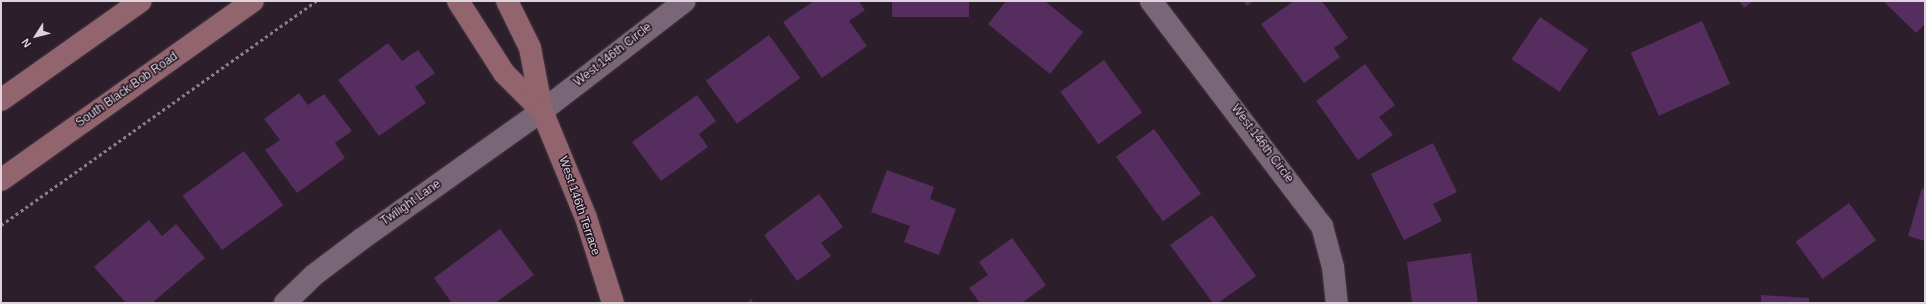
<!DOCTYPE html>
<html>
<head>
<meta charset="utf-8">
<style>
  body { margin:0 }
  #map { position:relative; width:1926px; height:304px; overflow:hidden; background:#2d1e2c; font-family:Arial,sans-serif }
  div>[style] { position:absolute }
  .building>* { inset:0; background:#552d5e; transform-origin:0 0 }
  .path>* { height:2.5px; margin-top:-1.25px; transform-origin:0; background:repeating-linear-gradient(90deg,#897d88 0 3px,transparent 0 6px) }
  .roads { filter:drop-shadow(0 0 1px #453944) drop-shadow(0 0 1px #453944) }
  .street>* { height:22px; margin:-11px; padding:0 11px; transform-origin:11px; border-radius:11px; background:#796777 }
  .secondary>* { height:22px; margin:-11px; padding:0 11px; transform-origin:11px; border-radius:11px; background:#92646d }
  span { translate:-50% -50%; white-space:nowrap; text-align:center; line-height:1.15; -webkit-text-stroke:3px #231523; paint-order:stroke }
  .street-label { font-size:12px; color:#ded4dd }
  .frame { position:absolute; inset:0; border:2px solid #ded4dd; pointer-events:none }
  .north { position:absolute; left:16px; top:16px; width:40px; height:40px; -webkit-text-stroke:3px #231523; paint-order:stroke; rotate:234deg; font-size:11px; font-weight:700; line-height:16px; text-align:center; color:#ded4dd }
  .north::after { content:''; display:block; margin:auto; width:14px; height:18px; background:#ded4dd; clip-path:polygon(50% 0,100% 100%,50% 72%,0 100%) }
</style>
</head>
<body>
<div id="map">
  <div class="building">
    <div style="clip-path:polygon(814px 1px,859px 1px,865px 10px,849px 21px,867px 46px,822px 78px,783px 22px)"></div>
    <div style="left:892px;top:1px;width:77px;height:16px"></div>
    <div style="clip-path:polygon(1006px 1px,1045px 1px,1083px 32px,1050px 74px,988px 24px)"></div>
    <div style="clip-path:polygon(1243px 1px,1254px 1px,1247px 6px)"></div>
    <div style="clip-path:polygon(1294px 1px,1322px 1px,1348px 38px,1334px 48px,1340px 57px,1304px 83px,1261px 24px)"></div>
    <div style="clip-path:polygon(1739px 1px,1753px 1px,1744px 8px)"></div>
    <div style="clip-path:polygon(1883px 1px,1925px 1px,1925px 24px,1916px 33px)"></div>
    <div style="left:1540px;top:17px;width:58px;height:51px;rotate:34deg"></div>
    <div style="left:1702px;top:21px;width:69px;height:78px;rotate:66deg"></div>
    <div style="left:769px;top:35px;width:53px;height:78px;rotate:54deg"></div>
    <div style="clip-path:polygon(388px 43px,402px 61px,418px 50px,435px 73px,415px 87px,426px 103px,379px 136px,338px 80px)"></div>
    <div style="left:1104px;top:60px;width:65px;height:54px;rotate:54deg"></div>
    <div style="clip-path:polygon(1365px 64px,1395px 105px,1379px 117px,1393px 135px,1358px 160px,1316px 101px)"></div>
    <div style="clip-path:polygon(299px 93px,308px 105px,324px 94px,352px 131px,335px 143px,345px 158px,297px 193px,265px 150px,280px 140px,264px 119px)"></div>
    <div style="clip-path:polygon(697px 95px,716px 121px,699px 134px,708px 147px,661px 181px,632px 142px)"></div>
    <div style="left:1154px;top:129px;width:80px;height:47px;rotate:54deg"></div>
    <div style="clip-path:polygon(1433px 143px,1457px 192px,1433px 204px,1442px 221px,1404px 240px,1371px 174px)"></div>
    <div style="left:244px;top:151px;width:67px;height:76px;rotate:54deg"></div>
    <div style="clip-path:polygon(887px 170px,934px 187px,930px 199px,956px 209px,939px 255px,904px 242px,910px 226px,871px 212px)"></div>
    <div style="clip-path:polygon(1922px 188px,1925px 189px,1925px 241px,1908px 236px)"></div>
    <div style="clip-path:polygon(819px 194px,843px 227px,821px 243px,831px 256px,797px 281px,764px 235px)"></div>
    <div style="left:1849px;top:203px;width:46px;height:66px;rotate:54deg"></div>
    <div style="clip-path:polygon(1212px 215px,1256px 276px,1218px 303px,1213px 303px,1170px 245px)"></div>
    <div style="clip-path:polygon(149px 220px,162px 236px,176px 224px,205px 258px,152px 303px,126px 303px,94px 267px)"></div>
    <div style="clip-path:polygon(500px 229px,534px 275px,495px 303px,452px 303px,434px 278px)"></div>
    <div style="clip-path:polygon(1012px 238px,1046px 285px,1022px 303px,980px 303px,969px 288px,988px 275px,979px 262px)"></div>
    <div style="clip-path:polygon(1471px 253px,1478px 303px,1412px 303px,1407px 262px)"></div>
    <div style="clip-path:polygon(1761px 295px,1809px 298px,1809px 303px,1761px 303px)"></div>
    <div style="clip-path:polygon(751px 299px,754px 303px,746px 303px)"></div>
  </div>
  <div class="path">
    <div style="left:1px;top:225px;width:387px;rotate:-35.4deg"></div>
  </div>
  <div class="roads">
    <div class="street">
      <div style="left:1151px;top:1px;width:283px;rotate:52.8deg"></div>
      <div style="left:1322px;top:226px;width:42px;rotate:75deg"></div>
      <div style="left:1333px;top:267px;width:36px;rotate:84deg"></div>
      <div style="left:285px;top:303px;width:40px;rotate:-44deg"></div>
      <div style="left:314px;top:275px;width:61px;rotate:-37.1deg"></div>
      <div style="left:363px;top:238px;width:219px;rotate:-35.4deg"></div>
      <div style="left:542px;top:111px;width:180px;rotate:-37.6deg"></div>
    </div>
    <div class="secondary">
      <div style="left:458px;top:1px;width:85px;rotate:57.4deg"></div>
      <div style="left:504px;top:73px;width:54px;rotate:45deg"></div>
      <div style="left:507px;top:1px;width:52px;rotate:63.9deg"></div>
      <div style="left:530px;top:48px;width:64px;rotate:79.2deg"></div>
      <div style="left:542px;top:111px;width:116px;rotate:67.6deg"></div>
      <div style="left:586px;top:218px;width:89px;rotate:72.4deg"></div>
      <div style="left:1px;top:100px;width:171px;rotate:-35.3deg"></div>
      <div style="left:1px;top:180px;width:309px;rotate:-35.4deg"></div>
    </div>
  </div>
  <div class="street-label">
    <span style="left:613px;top:55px;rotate:-38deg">West 146th Circle</span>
    <span style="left:127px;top:90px;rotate:-35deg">South Black Bob Road</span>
    <span style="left:1262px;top:144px;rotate:53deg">West 146th Circle</span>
    <span style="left:411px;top:203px;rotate:-35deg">Twilight Lane</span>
    <span style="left:579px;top:206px;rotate:71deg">West 146th Terrace</span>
  </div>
  <div class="frame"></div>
  <div class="north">N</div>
</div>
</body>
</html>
